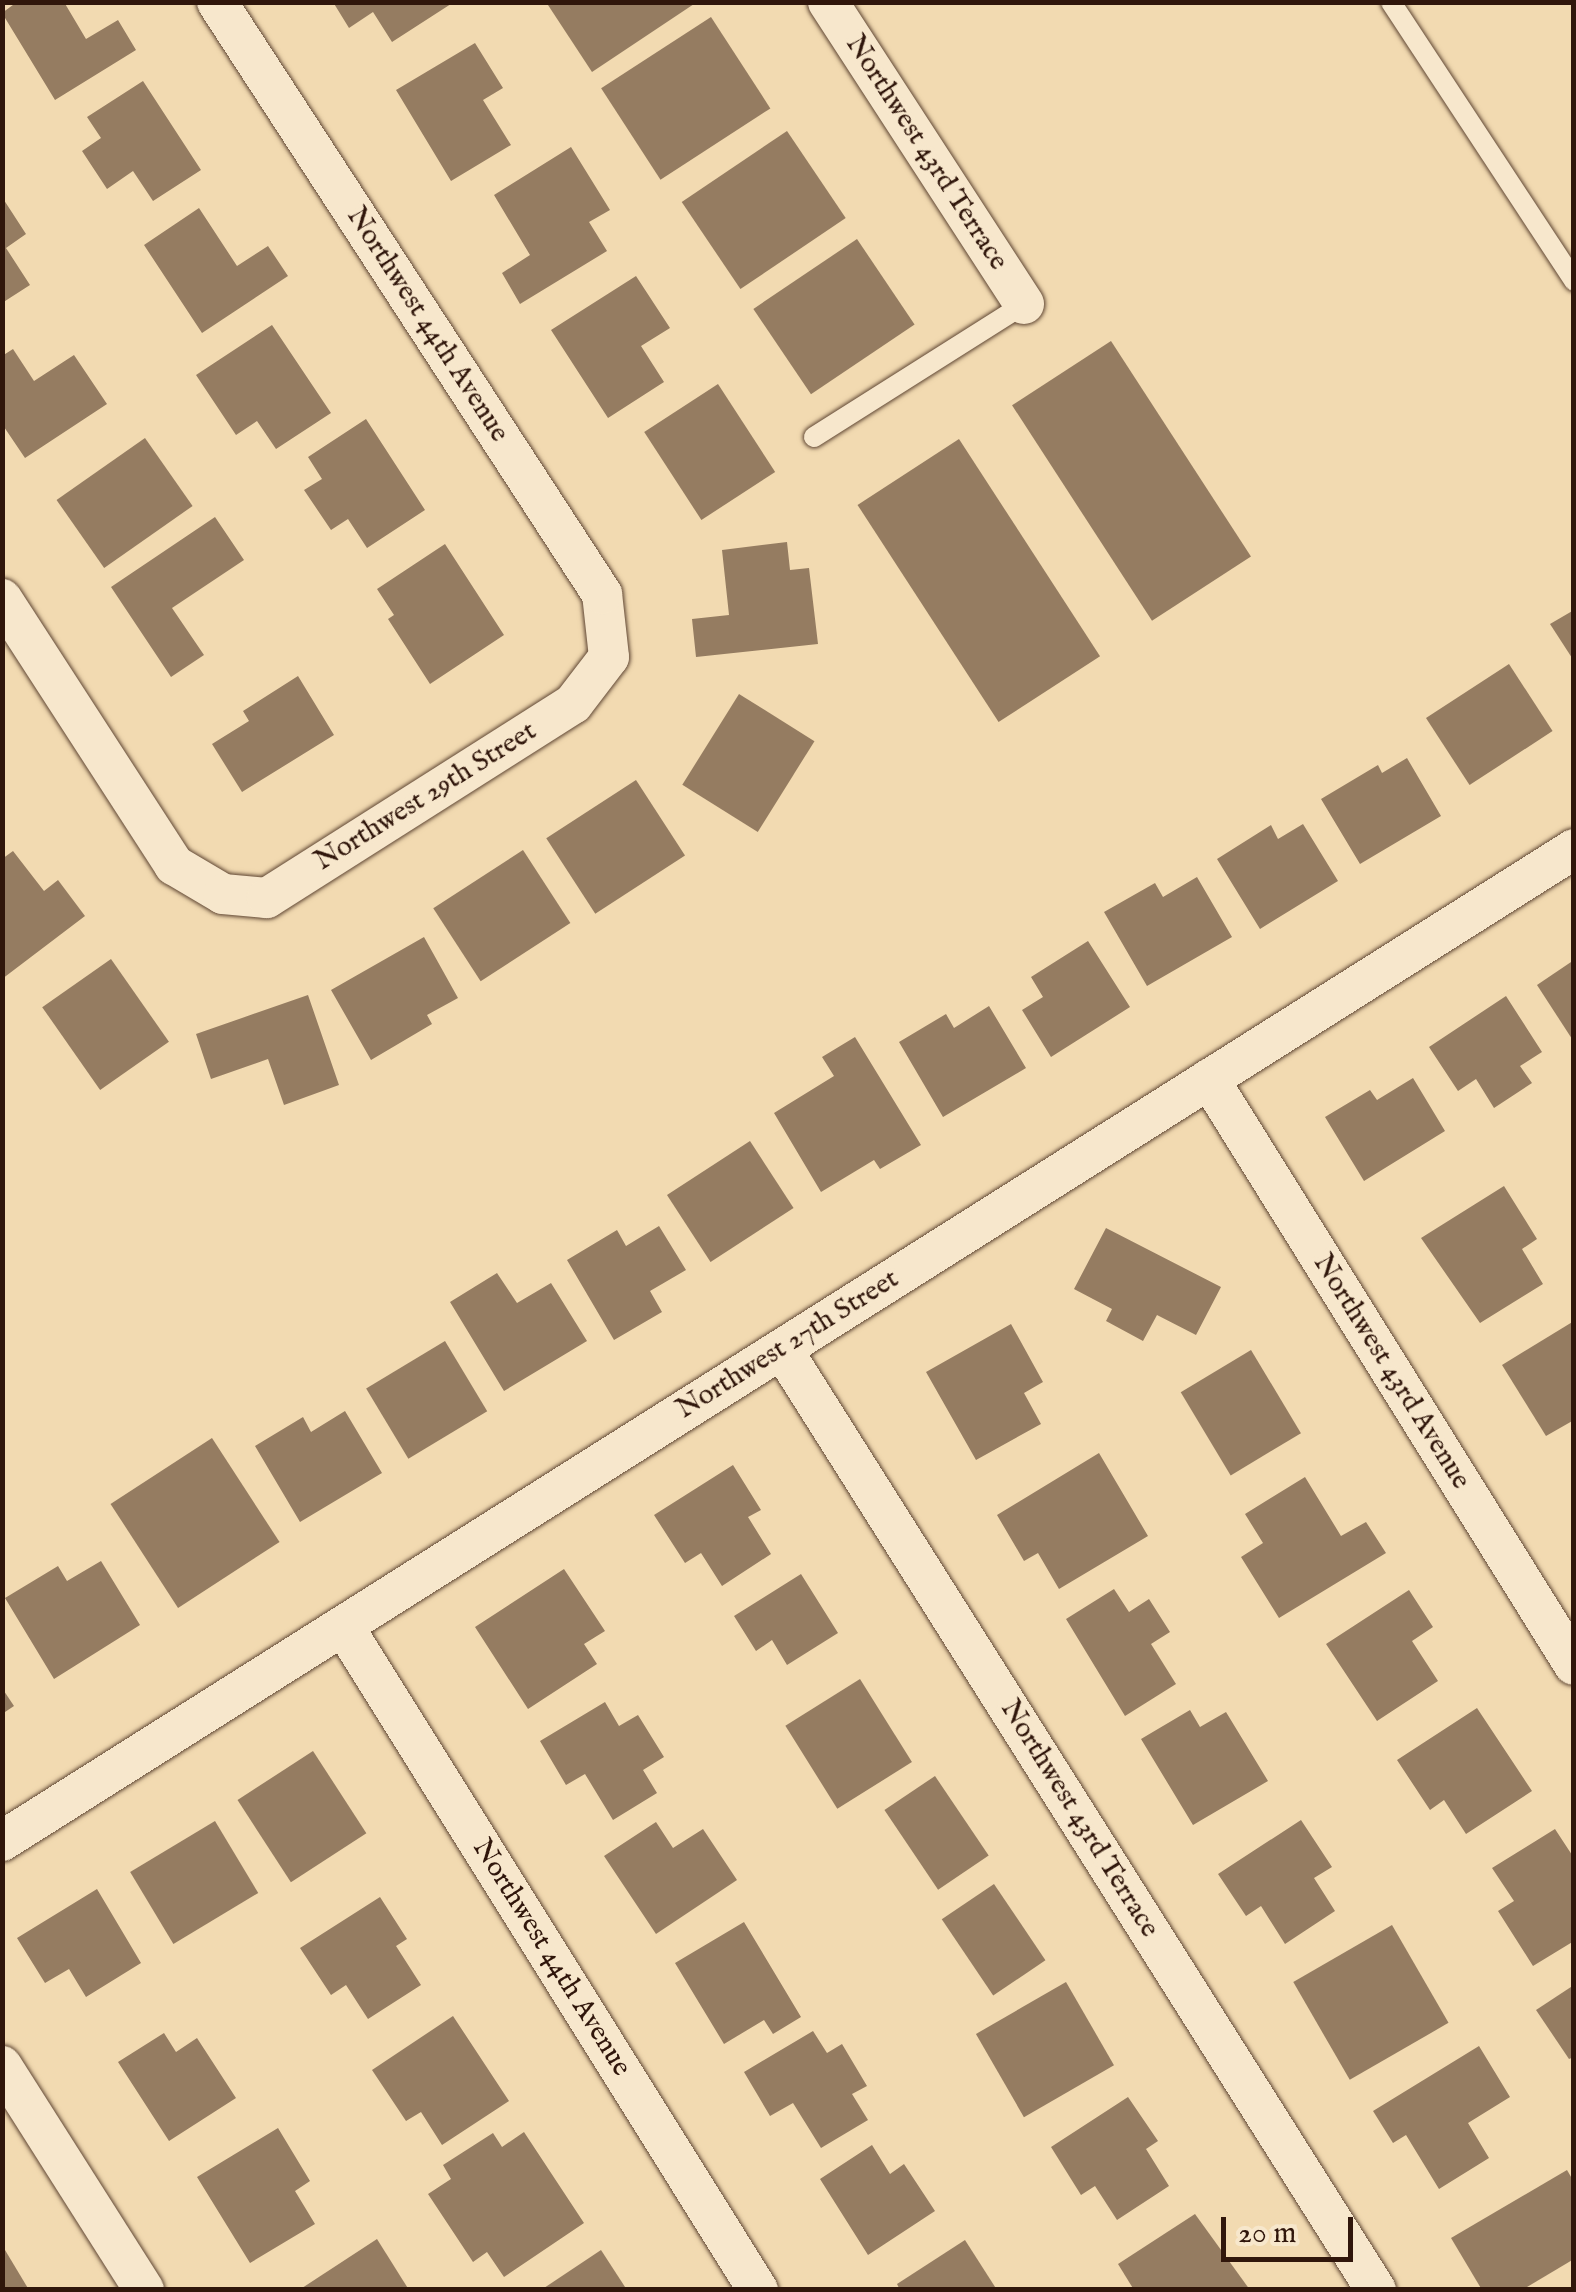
<!DOCTYPE html>
<html>
<head>
<meta charset="utf-8">
<style>
  body { margin:0 }
  #map { position:relative; width:1576px; height:2292px; overflow:hidden; background:#f2dab1; font-family:"IM FELL English",serif }
  div>[style] { position:absolute }
  .building>* { inset:0; background:#957c61; transform-origin:0 0 }
  .roads { filter:drop-shadow(0 0 2px #604734) drop-shadow(0 0 2px #604734) }
  .lane>* { height:20px; margin:-10px; padding:0 10px; transform-origin:10px; border-radius:10px; background:#f7e7cc }
  .street>* { height:40px; margin:-20px; padding:0 20px; transform-origin:20px; border-radius:20px; background:#f7e7cc }
  span { translate:-50% -50%; white-space:nowrap; text-align:center; line-height:1.15; -webkit-text-stroke:8px #f7e7cc; paint-order:stroke }
  .street-label { font-size:28px; color:#30160b }
  .frame { position:absolute; inset:0; border:5px solid #30160b; pointer-events:none }
  .scale { position:absolute; left:1221px; top:2217px; width:132px; height:45px; box-sizing:border-box; border:5px solid #30160b; border-top:0; padding-left:12px; font-size:30px; line-height:35px; white-space:nowrap; color:#30160b; -webkit-text-stroke:8px #f7e7cc; paint-order:stroke }
</style>
</head>
<body>
<div id="map">
  <div class="building">
    <div style="clip-path:polygon(17px 2px,64px 2px,86px 39px,118px 20px,136px 50px,55px 100px,2px 13px)"></div>
    <div style="clip-path:polygon(333px 2px,454px 2px,392px 42px,373px 12px,349px 28px)"></div>
    <div style="clip-path:polygon(546px 2px,697px 2px,592px 72px)"></div>
    <div style="left:711px;top:17px;width:109px;height:131px;rotate:57deg"></div>
    <div style="clip-path:polygon(475px 43px,503px 88px,483px 100px,511px 145px,451px 181px,396px 90px)"></div>
    <div style="clip-path:polygon(143px 81px,201px 170px,153px 201px,133px 171px,107px 189px,82px 151px,101px 138px,87px 117px)"></div>
    <div style="left:787px;top:131px;width:105px;height:127px;rotate:56deg"></div>
    <div style="clip-path:polygon(571px 147px,610px 210px,589px 222px,607px 251px,520px 304px,502px 273px,530px 255px,494px 195px)"></div>
    <div style="clip-path:polygon(2px 197px,26px 234px,6px 248px,30px 285px,2px 303px)"></div>
    <div style="clip-path:polygon(199px 208px,237px 266px,268px 246px,288px 276px,202px 333px,144px 245px)"></div>
    <div style="left:857px;top:239px;width:103px;height:125px;rotate:56deg"></div>
    <div style="clip-path:polygon(636px 276px,670px 328px,641px 346px,664px 382px,608px 418px,551px 330px)"></div>
    <div style="clip-path:polygon(272px 325px,331px 413px,276px 449px,257px 421px,236px 435px,196px 375px)"></div>
    <div style="left:1111px;top:341px;width:257px;height:118px;rotate:57deg"></div>
    <div style="clip-path:polygon(13px 349px,34px 381px,74px 355px,107px 404px,25px 458px,2px 424px,2px 356px)"></div>
    <div style="left:718px;top:384px;width:105px;height:88px;rotate:57deg"></div>
    <div style="clip-path:polygon(366px 419px,425px 510px,367px 548px,348px 519px,331px 530px,304px 490px,322px 479px,308px 457px)"></div>
    <div style="left:145px;top:438px;width:83px;height:108px;rotate:55deg"></div>
    <div style="left:959px;top:439px;width:259px;height:121px;rotate:57deg"></div>
    <div style="clip-path:polygon(215px 517px,244px 560px,172px 608px,204px 655px,171px 677px,111px 587px)"></div>
    <div style="clip-path:polygon(787px 542px,790px 570px,809px 568px,818px 644px,696px 657px,692px 619px,729px 615px,722px 550px)"></div>
    <div style="clip-path:polygon(445px 544px,504px 635px,430px 684px,388px 619px,394px 615px,377px 589px)"></div>
    <div style="clip-path:polygon(1574px 610px,1574px 661px,1550px 624px)"></div>
    <div style="left:1509px;top:664px;width:80px;height:99px;rotate:57deg"></div>
    <div style="clip-path:polygon(298px 676px,334px 735px,242px 792px,212px 744px,249px 721px,243px 711px)"></div>
    <div style="left:739px;top:694px;width:89px;height:107px;rotate:32deg"></div>
    <div style="clip-path:polygon(1407px 758px,1441px 816px,1360px 864px,1321px 799px,1378px 765px,1382px 773px)"></div>
    <div style="left:636px;top:780px;width:90px;height:107px;rotate:57deg"></div>
    <div style="clip-path:polygon(1303px 824px,1338px 881px,1260px 929px,1217px 859px,1271px 825px,1278px 839px)"></div>
    <div style="left:523px;top:850px;width:87px;height:107px;rotate:57deg"></div>
    <div style="clip-path:polygon(13px 851px,44px 891px,58px 880px,85px 916px,2px 979px,2px 859px)"></div>
    <div style="clip-path:polygon(1197px 877px,1232px 937px,1147px 986px,1104px 912px,1155px 883px,1163px 897px)"></div>
    <div style="clip-path:polygon(424px 937px,458px 998px,427px 1015px,432px 1024px,371px 1060px,331px 990px)"></div>
    <div style="clip-path:polygon(1088px 941px,1130px 1007px,1051px 1057px,1022px 1010px,1043px 997px,1031px 977px)"></div>
    <div style="left:111px;top:959px;width:101px;height:84px;rotate:55deg"></div>
    <div style="clip-path:polygon(1574px 960px,1574px 1042px,1537px 985px)"></div>
    <div style="clip-path:polygon(308px 995px,339px 1085px,284px 1105px,268px 1059px,211px 1079px,196px 1034px)"></div>
    <div style="clip-path:polygon(1506px 996px,1542px 1052px,1520px 1066px,1532px 1083px,1494px 1108px,1476px 1079px,1458px 1091px,1429px 1047px)"></div>
    <div style="clip-path:polygon(989px 1006px,1026px 1068px,943px 1117px,899px 1042px,946px 1014px,954px 1028px)"></div>
    <div style="clip-path:polygon(855px 1037px,921px 1145px,880px 1169px,874px 1160px,821px 1192px,774px 1113px,834px 1076px,822px 1057px)"></div>
    <div style="clip-path:polygon(1413px 1078px,1445px 1131px,1364px 1181px,1325px 1117px,1370px 1090px,1377px 1100px)"></div>
    <div style="left:750px;top:1141px;width:80px;height:99px;rotate:57deg"></div>
    <div style="clip-path:polygon(1504px 1186px,1537px 1239px,1522px 1249px,1543px 1284px,1480px 1323px,1421px 1238px)"></div>
    <div style="clip-path:polygon(659px 1226px,686px 1270px,650px 1291px,662px 1312px,614px 1340px,567px 1260px,617px 1230px,626px 1246px)"></div>
    <div style="clip-path:polygon(1106px 1228px,1221px 1287px,1196px 1335px,1157px 1315px,1143px 1341px,1106px 1321px,1112px 1309px,1074px 1289px)"></div>
    <div style="clip-path:polygon(497px 1273px,517px 1303px,551px 1283px,587px 1341px,504px 1391px,450px 1302px)"></div>
    <div style="clip-path:polygon(1574px 1321px,1574px 1420px,1546px 1436px,1502px 1365px)"></div>
    <div style="clip-path:polygon(1011px 1324px,1043px 1382px,1024px 1393px,1041px 1424px,976px 1460px,926px 1372px)"></div>
    <div style="left:445px;top:1341px;width:82px;height:92px;rotate:59deg"></div>
    <div style="left:1251px;top:1350px;width:97px;height:82px;rotate:59deg"></div>
    <div style="clip-path:polygon(345px 1411px,382px 1473px,300px 1522px,255px 1446px,303px 1417px,311px 1432px)"></div>
    <div style="left:212px;top:1438px;width:124px;height:121px;rotate:57deg"></div>
    <div style="clip-path:polygon(1099px 1453px,1148px 1536px,1059px 1589px,1038px 1553px,1024px 1561px,997px 1515px)"></div>
    <div style="clip-path:polygon(733px 1465px,761px 1510px,748px 1517px,771px 1554px,722px 1586px,701px 1553px,685px 1563px,654px 1515px)"></div>
    <div style="clip-path:polygon(1305px 1477px,1341px 1536px,1366px 1522px,1386px 1553px,1279px 1618px,1241px 1557px,1263px 1543px,1245px 1514px)"></div>
    <div style="clip-path:polygon(101px 1561px,140px 1625px,54px 1679px,5px 1598px,58px 1566px,67px 1581px)"></div>
    <div style="clip-path:polygon(564px 1569px,605px 1631px,584px 1644px,597px 1664px,528px 1709px,475px 1627px)"></div>
    <div style="clip-path:polygon(801px 1574px,838px 1633px,787px 1665px,772px 1640px,756px 1651px,734px 1616px)"></div>
    <div style="clip-path:polygon(1114px 1589px,1129px 1612px,1149px 1599px,1170px 1632px,1151px 1644px,1176px 1684px,1125px 1716px,1066px 1619px)"></div>
    <div style="clip-path:polygon(1409px 1590px,1433px 1627px,1412px 1641px,1438px 1681px,1377px 1721px,1326px 1644px)"></div>
    <div style="left:860px;top:1679px;width:98px;height:88px;rotate:58deg"></div>
    <div style="clip-path:polygon(2px 1688px,14px 1706px,2px 1714px)"></div>
    <div style="clip-path:polygon(605px 1702px,619px 1726px,638px 1715px,664px 1757px,643px 1770px,657px 1793px,613px 1820px,585px 1774px,566px 1785px,540px 1741px)"></div>
    <div style="clip-path:polygon(1477px 1708px,1532px 1791px,1466px 1834px,1444px 1800px,1430px 1810px,1397px 1760px)"></div>
    <div style="clip-path:polygon(1190px 1710px,1200px 1727px,1226px 1712px,1268px 1781px,1193px 1825px,1141px 1739px)"></div>
    <div style="left:313px;top:1751px;width:98px;height:90px;rotate:57deg"></div>
    <div style="left:935px;top:1776px;width:96px;height:61px;rotate:56deg"></div>
    <div style="clip-path:polygon(1301px 1820px,1332px 1867px,1314px 1878px,1335px 1911px,1285px 1944px,1261px 1906px,1246px 1916px,1218px 1874px)"></div>
    <div style="left:215px;top:1821px;width:84px;height:99px;rotate:59deg"></div>
    <div style="clip-path:polygon(656px 1822px,673px 1848px,703px 1829px,737px 1880px,656px 1934px,604px 1856px)"></div>
    <div style="clip-path:polygon(1555px 1829px,1574px 1858px,1574px 1941px,1533px 1966px,1498px 1911px,1514px 1901px,1492px 1868px)"></div>
    <div style="left:994px;top:1884px;width:92px;height:63px;rotate:56deg"></div>
    <div style="clip-path:polygon(97px 1889px,141px 1963px,86px 1997px,69px 1969px,45px 1983px,17px 1938px)"></div>
    <div style="clip-path:polygon(380px 1897px,407px 1939px,396px 1946px,421px 1985px,368px 2019px,346px 1985px,331px 1995px,300px 1948px)"></div>
    <div style="clip-path:polygon(744px 1922px,801px 2017px,773px 2034px,764px 2020px,724px 2044px,675px 1963px)"></div>
    <div style="left:1392px;top:1925px;width:113px;height:114px;rotate:60deg"></div>
    <div style="left:1066px;top:1982px;width:96px;height:104px;rotate:60deg"></div>
    <div style="clip-path:polygon(1574px 1985px,1574px 2057px,1569px 2059px,1536px 2010px)"></div>
    <div style="clip-path:polygon(453px 2016px,509px 2101px,442px 2145px,421px 2112px,406px 2121px,372px 2070px)"></div>
    <div style="clip-path:polygon(813px 2031px,827px 2053px,842px 2044px,867px 2086px,852px 2094px,868px 2120px,821px 2148px,793px 2103px,770px 2116px,744px 2072px)"></div>
    <div style="clip-path:polygon(164px 2033px,176px 2052px,197px 2038px,236px 2098px,169px 2141px,118px 2062px)"></div>
    <div style="clip-path:polygon(1479px 2046px,1510px 2097px,1468px 2123px,1489px 2158px,1439px 2189px,1406px 2135px,1393px 2143px,1373px 2111px)"></div>
    <div style="clip-path:polygon(1128px 2097px,1158px 2141px,1146px 2149px,1169px 2186px,1117px 2220px,1095px 2186px,1081px 2195px,1051px 2147px)"></div>
    <div style="clip-path:polygon(278px 2128px,310px 2181px,295px 2191px,315px 2224px,250px 2263px,197px 2177px)"></div>
    <div style="clip-path:polygon(524px 2132px,584px 2223px,504px 2277px,487px 2252px,473px 2262px,428px 2194px,451px 2179px,443px 2165px,493px 2133px,502px 2147px)"></div>
    <div style="clip-path:polygon(872px 2145px,890px 2174px,904px 2164px,935px 2211px,868px 2255px,820px 2179px)"></div>
    <div style="clip-path:polygon(1567px 2170px,1574px 2182px,1574px 2259px,1522px 2290px,1482px 2290px,1451px 2238px)"></div>
    <div style="clip-path:polygon(1195px 2214px,1250px 2290px,1134px 2290px,1118px 2264px)"></div>
    <div style="clip-path:polygon(377px 2239px,409px 2290px,299px 2290px)"></div>
    <div style="clip-path:polygon(965px 2240px,997px 2290px,900px 2290px,897px 2284px)"></div>
    <div style="clip-path:polygon(2px 2245px,29px 2290px,2px 2290px)"></div>
    <div style="clip-path:polygon(601px 2250px,627px 2290px,541px 2290px)"></div>
  </div>
  <div class="roads">
    <div class="lane">
      <div style="left:1391px;top:2px;width:334px;rotate:56.7deg"></div>
      <div style="left:814px;top:437px;width:249px;rotate:-32.3deg"></div>
    </div>
    <div class="street">
      <div style="left:828px;top:2px;width:360px;rotate:57deg"></div>
      <div style="left:2px;top:599px;width:317px;rotate:57.1deg"></div>
      <div style="left:174px;top:865px;width:57px;rotate:30.6deg"></div>
      <div style="left:223px;top:894px;width:44px;rotate:5.2deg"></div>
      <div style="left:267px;top:898px;width:362px;rotate:-32.4deg"></div>
      <div style="left:573px;top:704px;width:59px;rotate:-52.5deg"></div>
      <div style="left:609px;top:657px;width:63px;rotate:-96.3deg"></div>
      <div style="left:602px;top:594px;width:706px;rotate:-123.04deg"></div>
      <div style="left:1209px;top:1079px;width:690px;rotate:58.08deg"></div>
      <div style="left:782px;top:1349px;width:1113px;rotate:57.74deg"></div>
      <div style="left:344px;top:1627px;width:782px;rotate:58.02deg"></div>
      <div style="left:2px;top:1841px;width:1859px;rotate:-32.25deg"></div>
      <div style="left:2px;top:2066px;width:265px;rotate:57.6deg"></div>
    </div>
  </div>
  <div class="street-label">
    <span style="left:926px;top:153px;rotate:57deg">Northwest 43rd Terrace</span>
    <span style="left:427px;top:325px;rotate:57deg">Northwest 44th Avenue</span>
    <span style="left:426px;top:797px;rotate:-32deg">Northwest 29th Street</span>
    <span style="left:788px;top:1345px;rotate:-32deg">Northwest 27th Street</span>
    <span style="left:1391px;top:1372px;rotate:58deg">Northwest 43rd Avenue</span>
    <span style="left:1079px;top:1819px;rotate:58deg">Northwest 43rd Terrace</span>
    <span style="left:551px;top:1958px;rotate:58deg">Northwest 44th Avenue</span>
  </div>
  <div class="frame"></div>
  <div class="scale">20 m</div>
</div>
</body>
</html>
